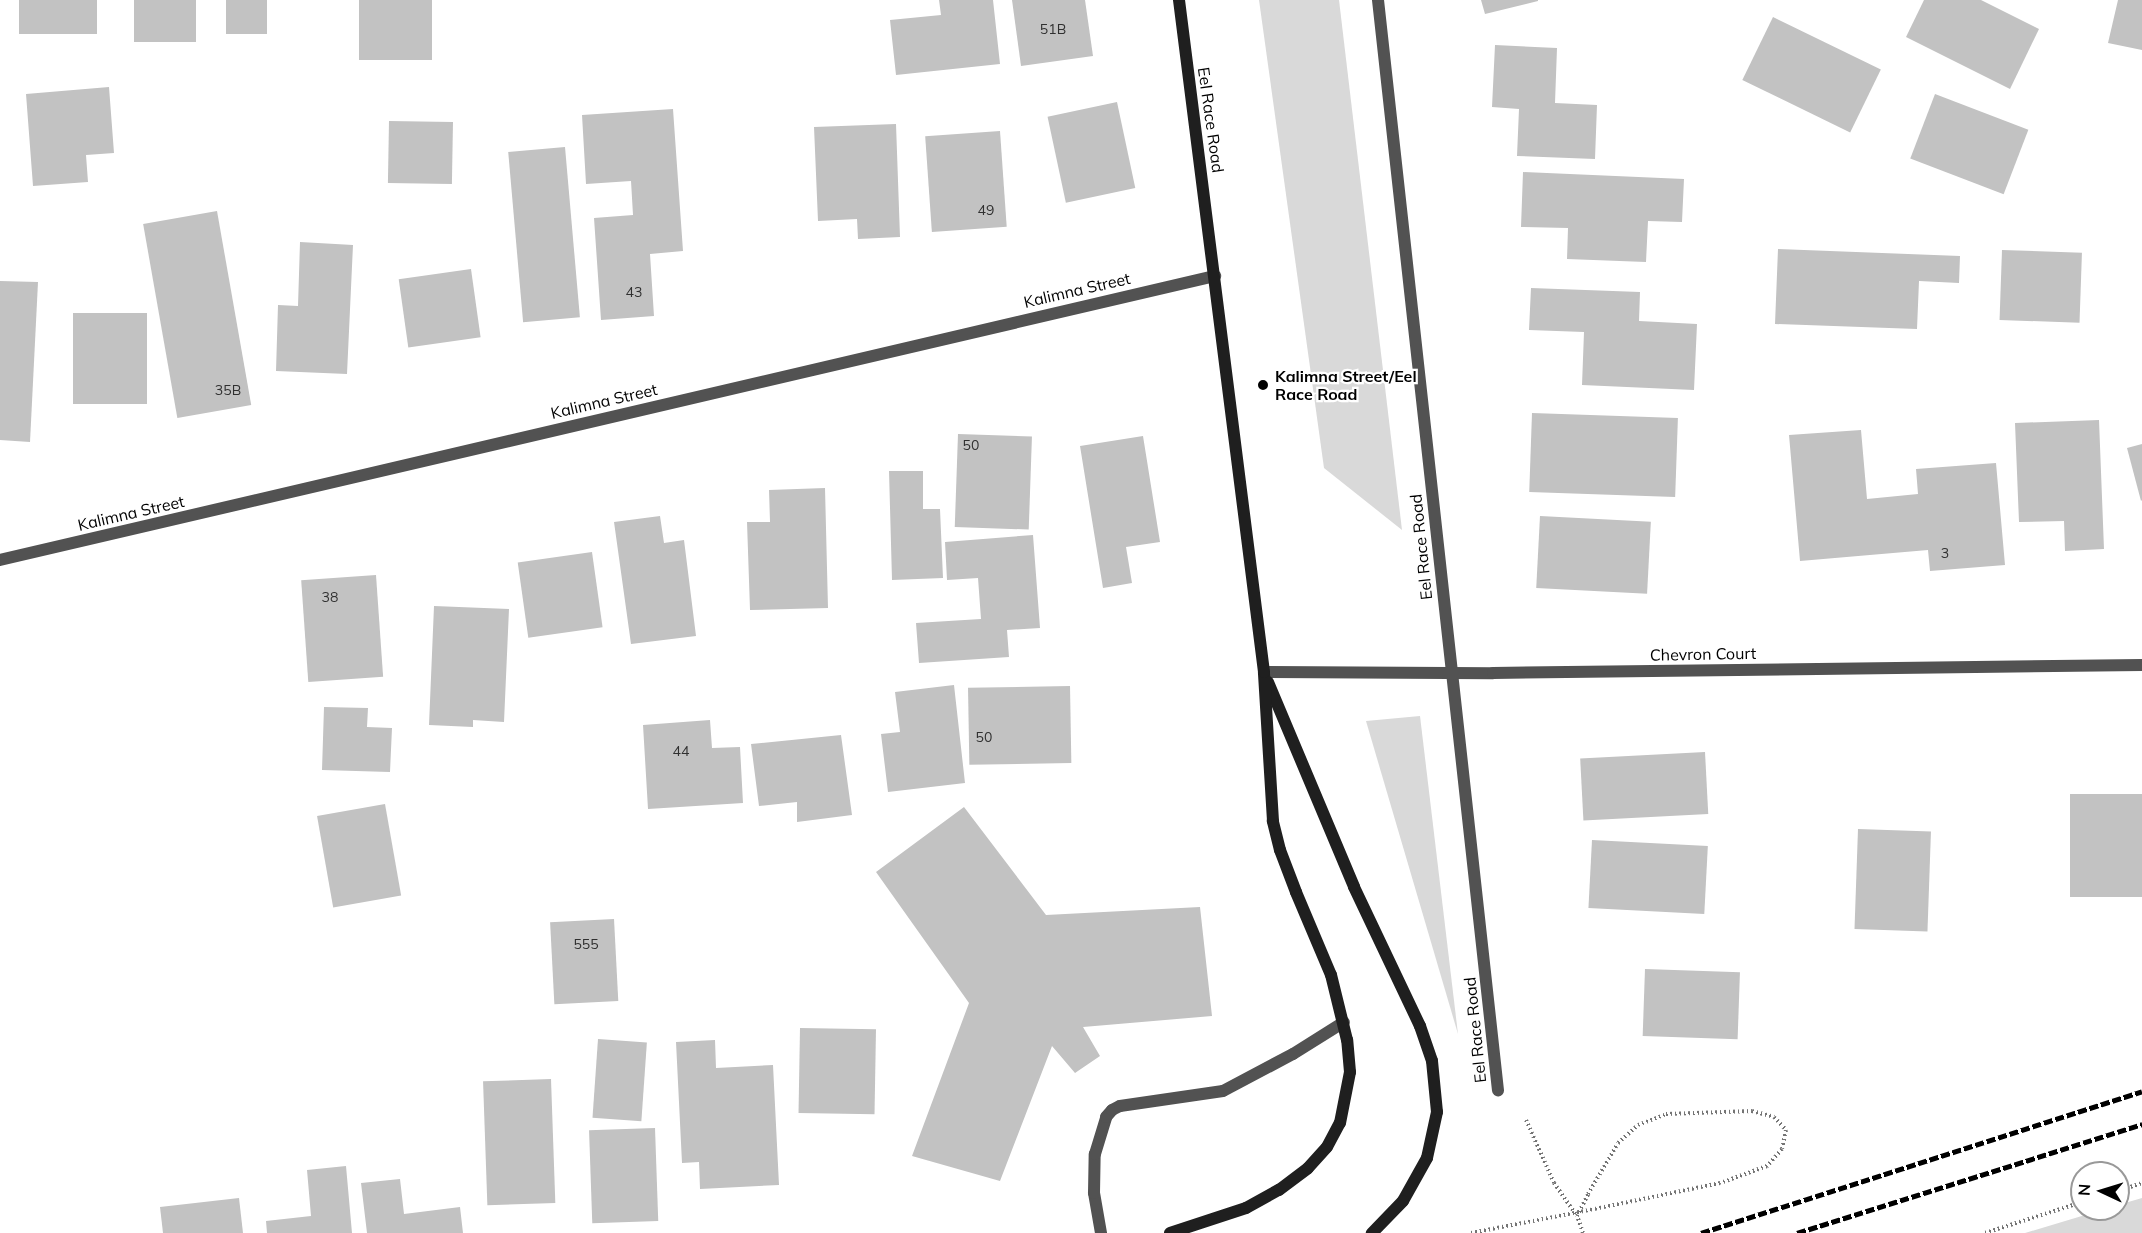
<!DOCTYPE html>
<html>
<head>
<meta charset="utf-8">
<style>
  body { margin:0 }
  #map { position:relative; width:2142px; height:1233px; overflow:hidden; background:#fff; font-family:Mulish,sans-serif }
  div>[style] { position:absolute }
  .green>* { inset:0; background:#d9d9d9 }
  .building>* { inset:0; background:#c2c2c2; transform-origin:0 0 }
  .path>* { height:4px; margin-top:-2px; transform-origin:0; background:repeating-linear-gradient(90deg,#747474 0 1.5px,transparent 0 4.5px) }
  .lane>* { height:12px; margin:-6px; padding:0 6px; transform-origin:6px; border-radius:6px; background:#525252 }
  .street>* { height:12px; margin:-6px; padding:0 6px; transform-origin:6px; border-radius:6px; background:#525252 }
  .secondary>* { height:12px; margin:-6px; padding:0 6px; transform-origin:6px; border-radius:6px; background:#1f1f1f }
  .rail>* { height:4.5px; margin-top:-2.25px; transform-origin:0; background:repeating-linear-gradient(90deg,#000 0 9px,transparent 0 12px) }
  .path-bridge>* { height:4px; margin-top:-2px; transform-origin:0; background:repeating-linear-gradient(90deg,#747474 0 1.5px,transparent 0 4.5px) }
  .dots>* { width:16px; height:16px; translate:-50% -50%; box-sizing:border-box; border:3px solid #fff; border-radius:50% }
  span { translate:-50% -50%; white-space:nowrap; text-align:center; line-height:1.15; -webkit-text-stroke:4.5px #fff; paint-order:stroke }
  .number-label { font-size:14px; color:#303030 }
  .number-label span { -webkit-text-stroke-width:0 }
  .street-label { font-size:16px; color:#000 }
  .poi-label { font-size:16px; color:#000; font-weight:700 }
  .left { translate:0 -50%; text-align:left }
  .north { position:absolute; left:2070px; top:1161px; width:60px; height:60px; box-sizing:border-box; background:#fff; border:2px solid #999; border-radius:50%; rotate:274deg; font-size:16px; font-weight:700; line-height:24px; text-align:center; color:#000 }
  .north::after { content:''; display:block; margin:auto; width:21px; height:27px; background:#000; clip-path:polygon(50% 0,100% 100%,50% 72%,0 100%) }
</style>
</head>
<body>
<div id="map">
  <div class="green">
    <div style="clip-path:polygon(1259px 0,1339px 0,1402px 530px,1324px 468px)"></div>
    <div style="clip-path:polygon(1420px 716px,1458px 1034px,1366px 721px)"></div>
    <div style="clip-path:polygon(2142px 1198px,2142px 1233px,2025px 1233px,2105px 1209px,2118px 1209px,2118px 1205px)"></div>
  </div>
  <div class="building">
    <div style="left:19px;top:0;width:78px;height:34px"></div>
    <div style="left:134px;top:0;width:62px;height:42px"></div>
    <div style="left:226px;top:0;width:41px;height:34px"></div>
    <div style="left:359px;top:0;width:73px;height:60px"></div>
    <div style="clip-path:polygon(939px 0,993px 0,1000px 64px,896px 75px,890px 20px,941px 15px)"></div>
    <div style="clip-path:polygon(1012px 0,1085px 0,1093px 56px,1021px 66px)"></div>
    <div style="clip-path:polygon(1481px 0,1538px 0,1538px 1px,1485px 14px)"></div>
    <div style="clip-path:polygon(1924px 0,1981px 0,2039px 29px,2010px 89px,1906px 37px)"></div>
    <div style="clip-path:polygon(2118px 0,2142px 0,2142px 50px,2108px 43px)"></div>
    <div style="left:1773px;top:17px;width:120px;height:70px;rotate:26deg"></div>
    <div style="clip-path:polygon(1495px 45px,1557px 48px,1555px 103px,1597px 105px,1595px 159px,1517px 156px,1519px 109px,1492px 107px)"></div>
    <div style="clip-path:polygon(109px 87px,114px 153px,86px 155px,88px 182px,33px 186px,26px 94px)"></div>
    <div style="left:1935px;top:94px;width:100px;height:69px;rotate:21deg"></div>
    <div style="left:1117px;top:102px;width:88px;height:71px;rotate:78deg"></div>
    <div style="clip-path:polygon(673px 109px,683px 251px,650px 254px,654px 316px,601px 320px,594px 218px,633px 215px,631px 181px,586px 184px,582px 115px)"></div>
    <div style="left:389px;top:121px;width:64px;height:62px;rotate:1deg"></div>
    <div style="clip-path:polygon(896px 124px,900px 237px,858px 239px,857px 219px,818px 221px,814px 127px)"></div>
    <div style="left:1000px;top:131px;width:96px;height:75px;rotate:86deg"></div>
    <div style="left:565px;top:147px;width:171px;height:57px;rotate:85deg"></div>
    <div style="clip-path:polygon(1523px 172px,1684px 179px,1682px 222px,1648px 221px,1646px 262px,1567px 259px,1568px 228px,1521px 227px)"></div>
    <div style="left:217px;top:211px;width:197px;height:75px;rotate:80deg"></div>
    <div style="clip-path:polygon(300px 242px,353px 245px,347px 374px,276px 371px,278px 305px,298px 306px)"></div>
    <div style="clip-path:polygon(1778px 249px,1960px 256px,1959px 283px,1919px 281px,1917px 329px,1775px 324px)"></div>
    <div style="left:2002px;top:250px;width:80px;height:70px;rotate:2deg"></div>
    <div style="left:471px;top:269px;width:69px;height:73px;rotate:82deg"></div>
    <div style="clip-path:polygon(0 281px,38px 282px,30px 442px,0 440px)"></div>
    <div style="clip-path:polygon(1531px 288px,1640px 292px,1639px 321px,1697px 324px,1694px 390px,1582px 385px,1584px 332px,1529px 330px)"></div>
    <div style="left:73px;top:313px;width:74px;height:91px"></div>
    <div style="left:1532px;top:413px;width:146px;height:79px;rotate:2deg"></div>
    <div style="clip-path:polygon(2099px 420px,2104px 549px,2065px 551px,2064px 521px,2019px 522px,2015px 423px)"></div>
    <div style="clip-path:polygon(1861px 430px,1867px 499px,1918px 494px,1916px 469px,1996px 463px,2005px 565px,1930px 571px,1928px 550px,1800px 561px,1789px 435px)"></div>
    <div style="left:958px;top:434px;width:74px;height:93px;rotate:2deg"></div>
    <div style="clip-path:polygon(1143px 436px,1160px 542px,1126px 547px,1132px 583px,1103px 588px,1080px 446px)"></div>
    <div style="clip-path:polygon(2142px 444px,2142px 500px,2141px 501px,2127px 448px)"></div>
    <div style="clip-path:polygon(889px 471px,923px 471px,923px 509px,940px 509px,943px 578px,892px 580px)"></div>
    <div style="clip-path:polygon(825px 488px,828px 608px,750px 610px,747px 522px,770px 522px,769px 490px)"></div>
    <div style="clip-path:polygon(660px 516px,664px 543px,684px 540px,696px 636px,631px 644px,614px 522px)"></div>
    <div style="left:1540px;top:516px;width:111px;height:72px;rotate:3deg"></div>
    <div style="clip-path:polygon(1033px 535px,1040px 628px,1007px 630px,1009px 657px,919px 663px,916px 623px,981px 619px,978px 578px,947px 580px,945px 542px)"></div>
    <div style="left:592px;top:552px;width:76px;height:75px;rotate:82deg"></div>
    <div style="left:376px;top:575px;width:102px;height:75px;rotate:86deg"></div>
    <div style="clip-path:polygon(434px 606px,509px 609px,504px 722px,473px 720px,473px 727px,429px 725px)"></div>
    <div style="clip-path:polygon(954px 685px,965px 783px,888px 792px,881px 734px,900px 732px,895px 692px)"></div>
    <div style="left:1070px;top:686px;width:77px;height:102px;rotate:89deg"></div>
    <div style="clip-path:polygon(324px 707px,368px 708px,367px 727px,392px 728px,390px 772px,322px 770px)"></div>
    <div style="clip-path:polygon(710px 720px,712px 748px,740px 747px,743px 803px,648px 809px,643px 725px)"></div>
    <div style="clip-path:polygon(841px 735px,852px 815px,797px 822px,797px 802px,759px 806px,751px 744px)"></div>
    <div style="left:1705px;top:752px;width:62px;height:125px;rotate:87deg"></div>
    <div style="left:2142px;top:794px;width:103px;height:72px;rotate:90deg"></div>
    <div style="left:385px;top:804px;width:93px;height:69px;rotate:80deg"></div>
    <div style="clip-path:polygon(964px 807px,1046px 915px,1200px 907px,1212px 1016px,1083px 1027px,1100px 1056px,1075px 1073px,1052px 1046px,1000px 1181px,912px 1156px,969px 1003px,876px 872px)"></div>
    <div style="left:1858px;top:829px;width:73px;height:100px;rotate:2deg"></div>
    <div style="left:1592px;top:840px;width:116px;height:68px;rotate:3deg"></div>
    <div style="left:614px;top:919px;width:82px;height:64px;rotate:87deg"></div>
    <div style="left:1645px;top:969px;width:95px;height:67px;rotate:2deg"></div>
    <div style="left:800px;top:1028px;width:76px;height:85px;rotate:1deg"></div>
    <div style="left:598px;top:1039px;width:49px;height:79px;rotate:4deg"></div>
    <div style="clip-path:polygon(715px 1040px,716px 1068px,773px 1065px,779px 1185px,700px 1189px,699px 1162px,682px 1163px,676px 1042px)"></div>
    <div style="left:551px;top:1079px;width:124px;height:68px;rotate:88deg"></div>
    <div style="left:655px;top:1128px;width:93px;height:66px;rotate:88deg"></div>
    <div style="clip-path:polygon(346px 1166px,352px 1233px,267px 1233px,266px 1221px,311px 1216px,307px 1170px)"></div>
    <div style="clip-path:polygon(400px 1179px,404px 1214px,460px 1207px,463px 1233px,367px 1233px,361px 1183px)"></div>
    <div style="clip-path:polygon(239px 1198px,243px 1233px,163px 1233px,160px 1207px)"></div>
  </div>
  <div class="path">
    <div style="left:1526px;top:1120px;width:69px;rotate:66deg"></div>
    <div style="left:1554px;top:1183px;width:40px;rotate:55.1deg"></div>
    <div style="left:2118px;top:1191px;width:25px;rotate:-18deg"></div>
    <div style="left:1583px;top:1233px;width:18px;rotate:-109deg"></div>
    <div style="left:1577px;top:1216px;width:25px;rotate:-63deg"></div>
    <div style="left:1588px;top:1194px;width:59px;rotate:-59.5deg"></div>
    <div style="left:1618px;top:1143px;width:27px;rotate:-42deg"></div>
    <div style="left:1638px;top:1125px;width:30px;rotate:-21deg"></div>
    <div style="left:1666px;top:1114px;width:86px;rotate:-2deg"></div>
    <div style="left:1752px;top:1111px;width:23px;rotate:15deg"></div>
    <div style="left:1774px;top:1117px;width:18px;rotate:47deg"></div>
    <div style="left:1786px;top:1130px;width:19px;rotate:102deg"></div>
    <div style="left:1782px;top:1149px;width:23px;rotate:131deg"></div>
    <div style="left:1767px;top:1166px;width:50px;rotate:160.1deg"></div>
    <div style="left:1720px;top:1183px;width:129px;rotate:168.3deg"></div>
    <div style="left:1985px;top:1233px;width:102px;rotate:-17.7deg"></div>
  </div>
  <div class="lane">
    <div style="left:1101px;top:1233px;width:41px;rotate:-99.9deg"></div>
    <div style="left:1094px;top:1193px;width:39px;rotate:-89deg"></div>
    <div style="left:1095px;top:1154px;width:39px;rotate:-73deg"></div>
    <div style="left:1106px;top:1117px;width:9px;rotate:-49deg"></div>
    <div style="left:1112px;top:1110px;width:9px;rotate:-27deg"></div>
    <div style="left:1120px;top:1106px;width:104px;rotate:-8.3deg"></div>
    <div style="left:1223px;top:1091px;width:79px;rotate:-27.9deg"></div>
    <div style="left:1293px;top:1054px;width:60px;rotate:-32.1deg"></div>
  </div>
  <div class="street">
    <div style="left:1378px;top:0;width:1097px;rotate:83.72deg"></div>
    <div style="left:0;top:560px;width:1248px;rotate:-13.16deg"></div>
    <div style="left:1264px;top:672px;width:229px;rotate:0.3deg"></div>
    <div style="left:1493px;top:673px;width:649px;rotate:-0.71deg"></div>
  </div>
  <div class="secondary">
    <div style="left:1268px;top:682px;width:222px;rotate:67.2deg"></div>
    <div style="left:1354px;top:887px;width:154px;rotate:64.6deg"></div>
    <div style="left:1420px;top:1026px;width:37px;rotate:71deg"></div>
    <div style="left:1432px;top:1061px;width:51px;rotate:84.4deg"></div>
    <div style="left:1437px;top:1112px;width:47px;rotate:102.3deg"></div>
    <div style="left:1427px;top:1158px;width:49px;rotate:119.2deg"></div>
    <div style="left:1403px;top:1201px;width:45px;rotate:134.1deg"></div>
    <div style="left:1170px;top:1233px;width:80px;rotate:-18.2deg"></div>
    <div style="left:1246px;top:1208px;width:38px;rotate:-29deg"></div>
    <div style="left:1279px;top:1190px;width:36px;rotate:-37deg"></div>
    <div style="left:1308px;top:1168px;width:28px;rotate:-48deg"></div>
    <div style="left:1327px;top:1147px;width:27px;rotate:-62deg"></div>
    <div style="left:1340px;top:1123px;width:52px;rotate:-78.9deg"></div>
    <div style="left:1350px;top:1072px;width:32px;rotate:-95deg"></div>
    <div style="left:1347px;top:1040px;width:67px;rotate:-103.8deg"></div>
    <div style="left:1331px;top:975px;width:90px;rotate:-112.9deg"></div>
    <div style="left:1296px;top:892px;width:45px;rotate:-110.9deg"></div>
    <div style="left:1280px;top:850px;width:30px;rotate:-104deg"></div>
    <div style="left:1273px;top:821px;width:149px;rotate:-93.5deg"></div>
    <div style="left:1264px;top:672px;width:677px;rotate:-97.21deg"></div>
  </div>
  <div class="rail">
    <div style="left:1701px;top:1233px;width:463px;rotate:-17.8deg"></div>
    <div style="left:1797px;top:1233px;width:362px;rotate:-17.5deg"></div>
  </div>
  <div class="path-bridge">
    <div style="left:1471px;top:1233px;width:125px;rotate:-11deg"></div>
  </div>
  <div class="dots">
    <div style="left:1263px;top:385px;background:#000"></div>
  </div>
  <div class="number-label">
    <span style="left:1053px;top:29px">51B</span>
    <span style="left:986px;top:210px">49</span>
    <span style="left:634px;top:292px">43</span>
    <span style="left:228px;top:390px">35B</span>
    <span style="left:971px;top:445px">50</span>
    <span style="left:1945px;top:553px">3</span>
    <span style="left:330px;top:597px">38</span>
    <span style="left:984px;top:737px">50</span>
    <span style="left:681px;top:751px">44</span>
    <span style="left:586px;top:944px">555</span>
  </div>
  <div class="street-label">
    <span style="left:1211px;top:120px;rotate:82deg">Eel Race Road</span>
    <span style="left:1077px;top:290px;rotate:-13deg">Kalimna Street</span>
    <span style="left:604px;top:401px;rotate:-13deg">Kalimna Street</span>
    <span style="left:131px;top:513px;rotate:-13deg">Kalimna Street</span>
    <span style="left:1421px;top:547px;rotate:-96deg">Eel Race Road</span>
    <span style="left:1703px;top:654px;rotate:-1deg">Chevron Court</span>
    <span style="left:1475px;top:1030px;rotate:-96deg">Eel Race Road</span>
  </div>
  <div class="poi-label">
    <span class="left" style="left:1275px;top:385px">Kalimna Street/Eel<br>Race Road</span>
  </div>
  <div class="north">N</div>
</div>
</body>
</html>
